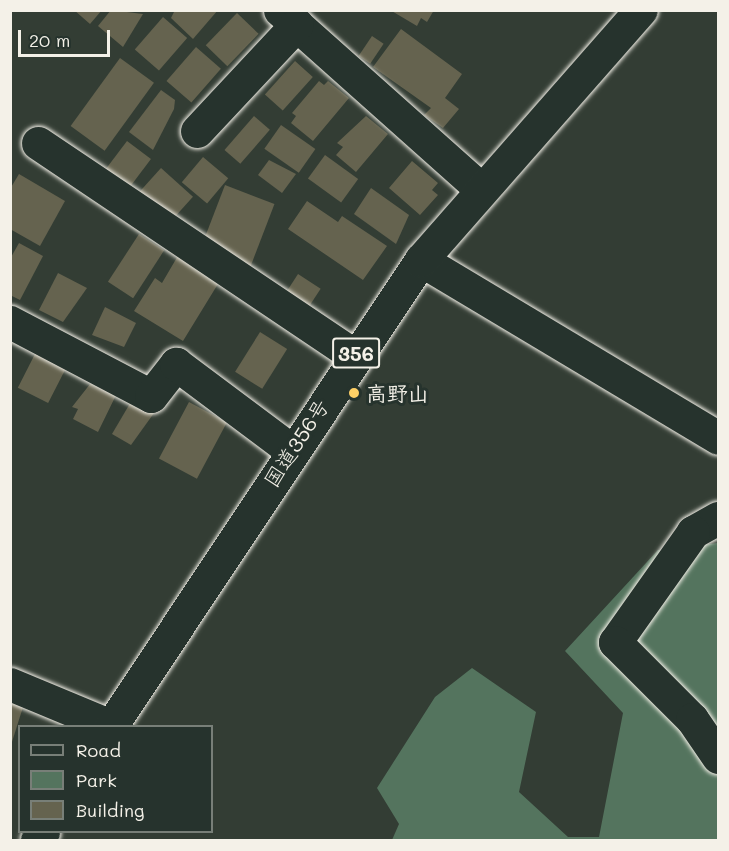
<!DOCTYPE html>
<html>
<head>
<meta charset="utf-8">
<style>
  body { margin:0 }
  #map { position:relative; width:729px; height:851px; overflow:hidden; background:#333d34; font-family:Mali,"Klee One",sans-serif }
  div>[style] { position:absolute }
  .green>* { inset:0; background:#54745e }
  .building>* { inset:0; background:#65634f; transform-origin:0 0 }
  .roads { filter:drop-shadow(0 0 2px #f4f1e8) drop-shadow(0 0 2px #f4f1e8) }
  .minor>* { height:33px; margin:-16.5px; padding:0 16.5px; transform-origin:16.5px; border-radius:16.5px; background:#26332d }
  .highway>* { height:33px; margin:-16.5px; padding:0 16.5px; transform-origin:16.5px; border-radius:16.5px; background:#26332d }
  .dots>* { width:16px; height:16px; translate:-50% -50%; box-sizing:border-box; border:3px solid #26332d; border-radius:50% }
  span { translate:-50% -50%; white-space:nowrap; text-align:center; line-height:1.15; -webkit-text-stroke:6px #26332d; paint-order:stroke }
  .shield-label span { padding:2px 4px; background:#26332d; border:2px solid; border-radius:4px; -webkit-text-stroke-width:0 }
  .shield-label { font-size:20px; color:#f4f1e8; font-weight:700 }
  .poi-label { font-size:21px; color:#f4f1e8; font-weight:700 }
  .left { translate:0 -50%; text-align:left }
  .street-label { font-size:21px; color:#f4f1e8 }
  .frame { position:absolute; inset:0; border:12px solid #f4f1e8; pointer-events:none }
  .legend { position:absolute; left:18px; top:725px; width:195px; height:108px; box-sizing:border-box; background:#26332d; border:2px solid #787f78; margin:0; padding:8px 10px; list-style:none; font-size:18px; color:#f4f1e8 }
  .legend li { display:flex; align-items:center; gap:12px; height:30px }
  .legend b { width:30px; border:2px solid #787f78 }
  .scale { position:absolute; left:18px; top:30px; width:92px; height:27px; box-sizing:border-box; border:3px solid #f4f1e8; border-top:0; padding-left:8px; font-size:18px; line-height:21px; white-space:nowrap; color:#f4f1e8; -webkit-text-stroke:4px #26332d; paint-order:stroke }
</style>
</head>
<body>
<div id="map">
  <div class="green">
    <div style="clip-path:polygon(718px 543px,718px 840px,392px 840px,399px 824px,377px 788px,435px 697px,472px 668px,536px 712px,519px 792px,568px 837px,599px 837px,623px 713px,565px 651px,658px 550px)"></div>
  </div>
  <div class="building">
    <div style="clip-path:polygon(74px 10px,102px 10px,90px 24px)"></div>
    <div style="clip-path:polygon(111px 10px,143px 14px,123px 47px,98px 26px)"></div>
    <div style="clip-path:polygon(175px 10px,218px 10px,193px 39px,171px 18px)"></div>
    <div style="clip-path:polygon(390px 10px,434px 10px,427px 22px,421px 18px,417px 26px)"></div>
    <div style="left:237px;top:13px;width:30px;height:45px;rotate:44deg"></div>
    <div style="left:163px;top:17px;width:32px;height:43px;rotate:41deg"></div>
    <div style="clip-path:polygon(401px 29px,462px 74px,445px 98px,459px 109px,443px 128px,424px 115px,431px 108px,373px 67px)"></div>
    <div style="left:372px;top:36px;width:14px;height:24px;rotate:34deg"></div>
    <div style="left:196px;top:47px;width:33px;height:45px;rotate:41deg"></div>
    <div style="left:120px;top:58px;width:42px;height:84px;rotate:36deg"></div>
    <div style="left:295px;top:61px;width:24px;height:45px;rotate:42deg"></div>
    <div style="clip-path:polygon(319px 81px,324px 85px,328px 81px,349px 98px,313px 141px,291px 123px,296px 116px,292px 113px)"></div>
    <div style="clip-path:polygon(161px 90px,175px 100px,174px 109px,153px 150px,129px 132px)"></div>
    <div style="left:254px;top:116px;width:21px;height:45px;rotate:41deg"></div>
    <div style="clip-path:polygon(366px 116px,388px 134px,356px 172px,336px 155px,343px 147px,337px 143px)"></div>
    <div style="left:281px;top:125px;width:42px;height:29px;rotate:35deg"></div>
    <div style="left:127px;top:141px;width:30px;height:37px;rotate:37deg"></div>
    <div style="left:325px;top:155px;width:41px;height:29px;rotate:36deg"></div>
    <div style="left:203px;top:157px;width:33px;height:33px;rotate:40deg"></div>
    <div style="clip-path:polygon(269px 160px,296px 174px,282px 193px,258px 175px)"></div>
    <div style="clip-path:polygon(412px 161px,438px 183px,432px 190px,438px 195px,420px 215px,389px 188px)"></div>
    <div style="left:161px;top:168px;width:43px;height:35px;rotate:42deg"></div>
    <div style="clip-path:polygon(19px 174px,65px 201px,40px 246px,10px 229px,10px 189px)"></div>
    <div style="left:225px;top:185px;width:53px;height:68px;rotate:21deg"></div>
    <div style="clip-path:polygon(371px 188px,409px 215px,396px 244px,354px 214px)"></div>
    <div style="clip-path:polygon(307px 201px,338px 222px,342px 216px,387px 246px,363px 280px,288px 229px)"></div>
    <div style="left:139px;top:234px;width:30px;height:57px;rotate:33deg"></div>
    <div style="clip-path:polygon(19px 243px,43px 256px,20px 300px,10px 295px,10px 259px)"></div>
    <div style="clip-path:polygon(179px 254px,221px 279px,183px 341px,134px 311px,155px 278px,162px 283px)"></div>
    <div style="clip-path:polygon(58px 273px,87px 288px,63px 322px,39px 310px)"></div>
    <div style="left:298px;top:274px;width:27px;height:30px;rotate:33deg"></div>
    <div style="clip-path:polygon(105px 307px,136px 323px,124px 347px,92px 335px)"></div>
    <div style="left:260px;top:332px;width:32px;height:47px;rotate:32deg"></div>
    <div style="left:36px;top:352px;width:34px;height:40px;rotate:27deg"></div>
    <div style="clip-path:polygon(94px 379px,118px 391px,98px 432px,73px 419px,78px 409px,72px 407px)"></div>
    <div style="clip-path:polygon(132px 400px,154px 413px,131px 445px,112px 434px)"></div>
    <div style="left:189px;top:402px;width:43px;height:64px;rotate:28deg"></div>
    <div style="clip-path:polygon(10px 702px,23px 707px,11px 745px,10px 745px)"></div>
  </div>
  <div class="roads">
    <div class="minor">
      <div style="left:280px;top:10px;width:269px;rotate:41.7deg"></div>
      <div style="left:197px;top:131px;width:146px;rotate:-46.9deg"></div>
      <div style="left:38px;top:143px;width:381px;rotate:33.9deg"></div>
      <div style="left:421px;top:260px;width:346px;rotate:30.9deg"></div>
      <div style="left:10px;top:322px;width:159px;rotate:27.7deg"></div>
      <div style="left:151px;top:396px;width:41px;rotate:-52deg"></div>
      <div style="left:176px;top:364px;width:144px;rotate:36.8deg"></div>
      <div style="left:718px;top:518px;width:29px;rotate:151deg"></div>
      <div style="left:693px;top:532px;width:135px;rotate:125.3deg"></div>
      <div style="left:615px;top:642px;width:109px;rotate:45deg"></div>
      <div style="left:692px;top:719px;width:46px;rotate:55.6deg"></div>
      <div style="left:10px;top:684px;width:109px;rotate:22.6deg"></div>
    </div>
    <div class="highway">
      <div style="left:111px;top:726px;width:560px;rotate:-56.37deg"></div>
      <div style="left:421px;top:260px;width:333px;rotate:-48.7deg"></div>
      <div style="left:37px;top:840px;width:10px;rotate:-53deg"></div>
    </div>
  </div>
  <div class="dots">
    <div style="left:354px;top:393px;background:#ffd166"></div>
  </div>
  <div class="shield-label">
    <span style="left:356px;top:353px">356</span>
  </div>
  <div class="poi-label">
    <span class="left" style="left:366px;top:393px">高野山</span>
  </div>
  <div class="street-label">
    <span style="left:296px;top:443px;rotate:-57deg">国道356号</span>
  </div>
  <div class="frame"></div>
  <ul class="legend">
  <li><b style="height:8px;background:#26332d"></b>Road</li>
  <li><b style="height:16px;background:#54745e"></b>Park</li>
  <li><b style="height:16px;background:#65634f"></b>Building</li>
  </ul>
  <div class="scale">20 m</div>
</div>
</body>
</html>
